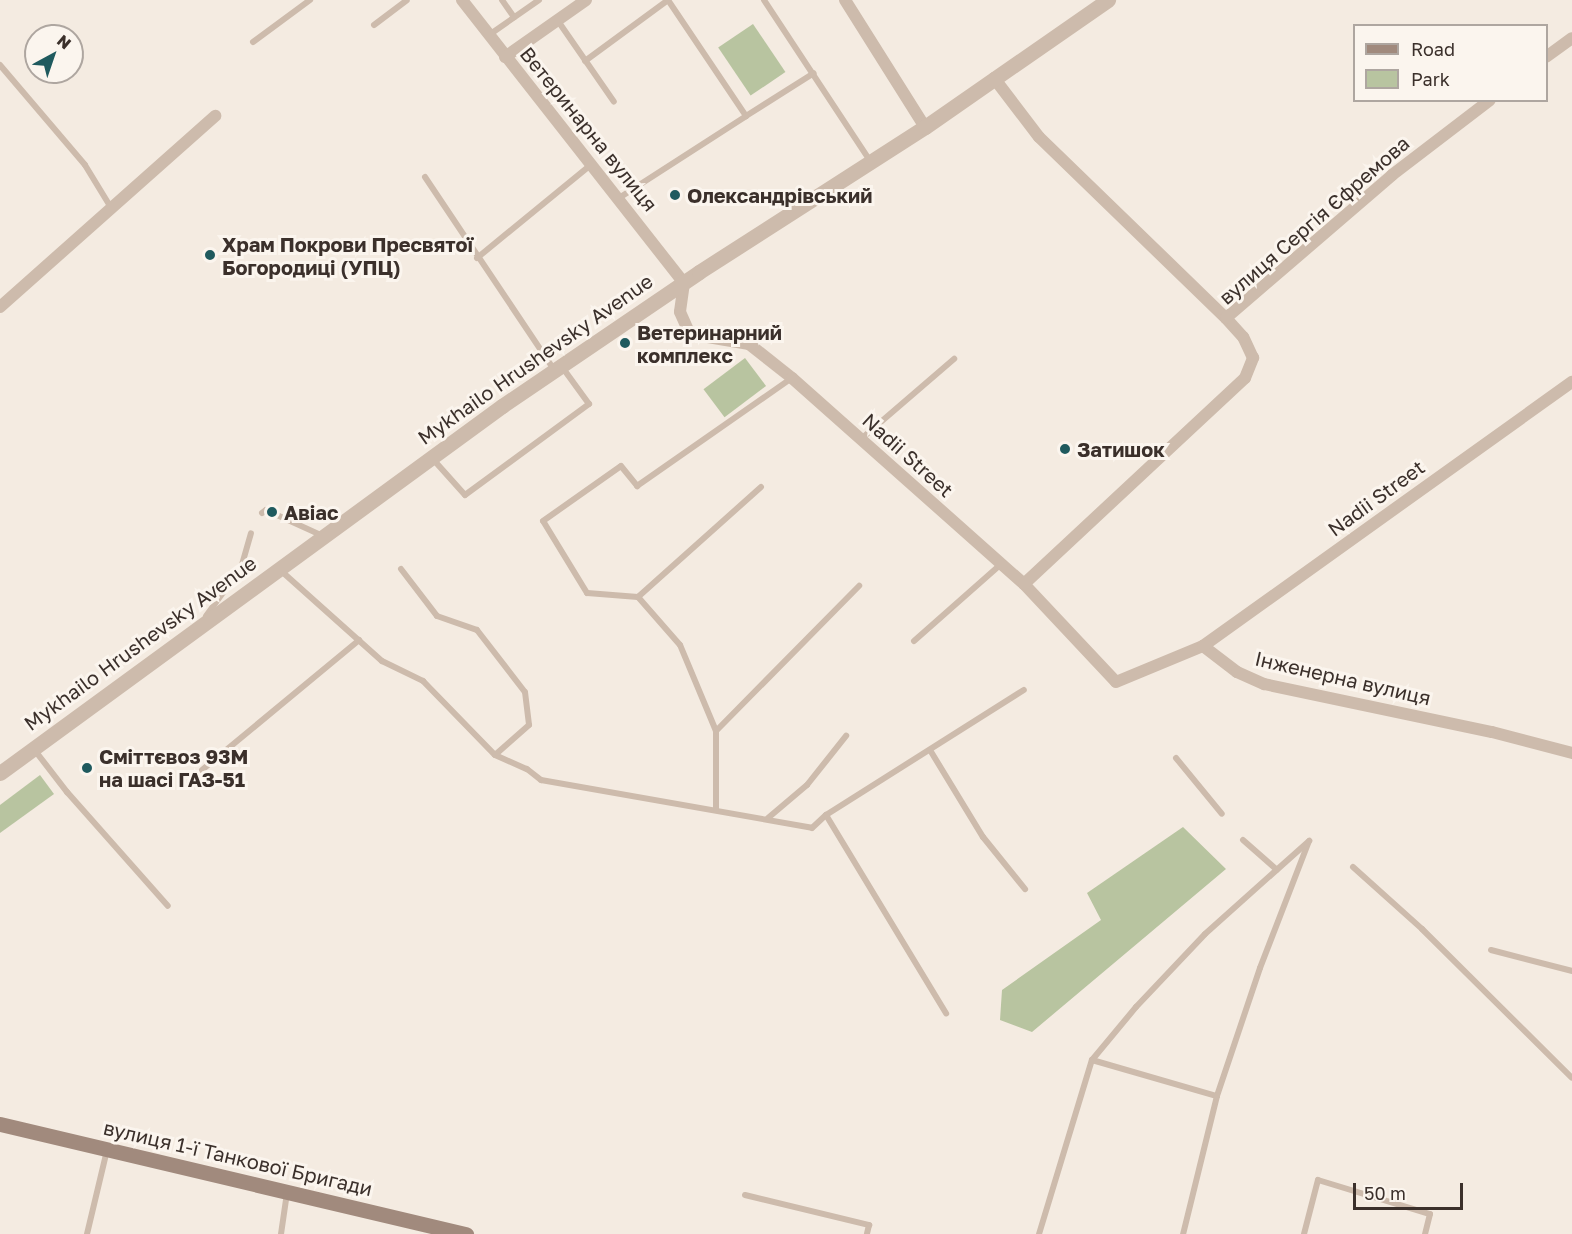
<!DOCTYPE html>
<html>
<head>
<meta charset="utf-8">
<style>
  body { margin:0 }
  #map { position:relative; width:1572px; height:1234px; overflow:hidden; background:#f4ebe1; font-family:"Golos Text",sans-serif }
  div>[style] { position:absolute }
  .green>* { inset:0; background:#b8c4a0; transform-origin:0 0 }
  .service>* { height:6px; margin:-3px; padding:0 3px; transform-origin:3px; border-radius:3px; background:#cdbbac }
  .minor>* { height:12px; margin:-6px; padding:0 6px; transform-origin:6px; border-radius:6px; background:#cdbbac }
  .tertiary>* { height:15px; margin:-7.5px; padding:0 7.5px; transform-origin:7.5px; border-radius:7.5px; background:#cdbbac }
  .secondary>* { height:15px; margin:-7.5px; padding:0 7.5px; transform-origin:7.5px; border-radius:7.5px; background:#a18a7d }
  .dots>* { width:16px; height:16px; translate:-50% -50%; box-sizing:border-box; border:3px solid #fbf5ee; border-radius:50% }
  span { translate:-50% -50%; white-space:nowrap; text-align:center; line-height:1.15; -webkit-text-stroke:6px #fbf5ee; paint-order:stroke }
  .street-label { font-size:20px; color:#3b302b }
  .poi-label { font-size:20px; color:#3b302b; font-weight:700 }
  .left { translate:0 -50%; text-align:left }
  .legend { position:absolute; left:1353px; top:24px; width:195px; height:78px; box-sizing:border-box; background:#fbf5ee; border:2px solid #aea6a0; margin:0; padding:8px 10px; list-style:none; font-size:18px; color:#3b302b }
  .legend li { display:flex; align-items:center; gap:12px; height:30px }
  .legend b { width:30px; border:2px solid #aea6a0 }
  .north { position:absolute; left:24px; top:24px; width:60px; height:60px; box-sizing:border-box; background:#fbf5ee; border:2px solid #aea6a0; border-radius:50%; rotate:40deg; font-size:16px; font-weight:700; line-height:24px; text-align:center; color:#3b302b }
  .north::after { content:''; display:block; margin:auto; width:21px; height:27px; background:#1f5a5e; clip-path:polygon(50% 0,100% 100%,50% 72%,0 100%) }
  .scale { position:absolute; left:1353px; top:1183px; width:110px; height:27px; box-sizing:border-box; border:3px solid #3b302b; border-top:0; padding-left:8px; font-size:18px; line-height:21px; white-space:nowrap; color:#3b302b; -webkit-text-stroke:4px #fbf5ee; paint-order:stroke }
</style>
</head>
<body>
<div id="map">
  <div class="green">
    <div style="left:753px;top:24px;width:58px;height:42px;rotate:56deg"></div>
    <div style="left:745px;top:358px;width:35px;height:52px;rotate:53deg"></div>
    <div style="clip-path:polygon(40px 775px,54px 794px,0 833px,0 805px)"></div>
    <div style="clip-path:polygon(1183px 827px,1226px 869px,1032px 1032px,1000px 1020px,1002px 990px,1101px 920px,1087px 893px)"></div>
  </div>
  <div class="service">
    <div style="left:502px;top:0;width:21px;rotate:55deg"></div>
    <div style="left:764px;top:0;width:193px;rotate:56.6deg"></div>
    <div style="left:558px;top:21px;width:98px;rotate:55.3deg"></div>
    <div style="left:374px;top:25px;width:41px;rotate:-37.1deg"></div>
    <div style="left:489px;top:35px;width:61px;rotate:-35deg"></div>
    <div style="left:253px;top:42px;width:71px;rotate:-36.4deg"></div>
    <div style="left:585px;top:61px;width:103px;rotate:-36.3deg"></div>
    <div style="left:668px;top:0;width:140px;rotate:56.1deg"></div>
    <div style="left:746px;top:116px;width:80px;rotate:-32.3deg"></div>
    <div style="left:0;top:65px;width:131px;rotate:49.6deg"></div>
    <div style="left:85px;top:165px;width:48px;rotate:58.6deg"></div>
    <div style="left:425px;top:177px;width:234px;rotate:56.2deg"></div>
    <div style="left:619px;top:198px;width:151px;rotate:-32.8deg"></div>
    <div style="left:477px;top:258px;width:149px;rotate:-39.3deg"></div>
    <div style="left:861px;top:439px;width:123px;rotate:-40.7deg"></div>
    <div style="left:431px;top:457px;width:51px;rotate:48.2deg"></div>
    <div style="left:465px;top:495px;width:154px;rotate:-36.3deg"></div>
    <div style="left:589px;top:404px;width:46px;rotate:-126.1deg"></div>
    <div style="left:262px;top:513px;width:5px;rotate:-37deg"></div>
    <div style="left:266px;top:510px;width:63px;rotate:24.5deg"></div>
    <div style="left:279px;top:569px;width:138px;rotate:41.8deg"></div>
    <div style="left:382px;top:661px;width:46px;rotate:26deg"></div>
    <div style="left:423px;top:681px;width:103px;rotate:45.8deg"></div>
    <div style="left:495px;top:755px;width:35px;rotate:24deg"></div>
    <div style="left:527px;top:769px;width:18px;rotate:38deg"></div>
    <div style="left:541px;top:780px;width:275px;rotate:10deg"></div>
    <div style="left:812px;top:828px;width:19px;rotate:-43deg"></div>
    <div style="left:826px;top:815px;width:234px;rotate:-32.3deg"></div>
    <div style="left:401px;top:569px;width:59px;rotate:52.5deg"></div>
    <div style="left:437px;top:616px;width:42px;rotate:19.3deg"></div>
    <div style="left:477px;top:630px;width:78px;rotate:52.3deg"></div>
    <div style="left:525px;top:692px;width:33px;rotate:83deg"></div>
    <div style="left:529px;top:725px;width:45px;rotate:138.6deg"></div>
    <div style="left:638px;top:597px;width:51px;rotate:-175.5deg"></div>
    <div style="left:587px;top:593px;width:84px;rotate:-121.4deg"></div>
    <div style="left:543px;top:521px;width:95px;rotate:-35.2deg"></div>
    <div style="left:621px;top:466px;width:26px;rotate:51deg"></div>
    <div style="left:637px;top:486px;width:189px;rotate:-34.9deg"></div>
    <div style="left:206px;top:616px;width:59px;rotate:-53.9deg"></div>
    <div style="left:241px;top:568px;width:36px;rotate:-74deg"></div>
    <div style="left:914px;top:641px;width:116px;rotate:-41.5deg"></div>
    <div style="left:716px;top:731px;width:93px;rotate:-112.7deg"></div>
    <div style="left:680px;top:645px;width:64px;rotate:-131.2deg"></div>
    <div style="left:638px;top:597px;width:165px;rotate:-41.8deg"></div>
    <div style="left:33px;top:748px;width:56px;rotate:52.3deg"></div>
    <div style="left:67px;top:792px;width:152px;rotate:48.5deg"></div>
    <div style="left:930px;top:750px;width:102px;rotate:58.7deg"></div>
    <div style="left:983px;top:837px;width:67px;rotate:51.1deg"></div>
    <div style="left:1176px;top:758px;width:72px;rotate:50.6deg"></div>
    <div style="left:202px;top:770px;width:204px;rotate:-39.6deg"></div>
    <div style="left:716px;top:809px;width:78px;rotate:-90deg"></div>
    <div style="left:716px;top:731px;width:204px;rotate:-45.4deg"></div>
    <div style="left:826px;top:815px;width:232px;rotate:58.8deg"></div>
    <div style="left:768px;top:818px;width:51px;rotate:-40.2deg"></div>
    <div style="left:807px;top:785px;width:63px;rotate:-51.5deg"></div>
    <div style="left:1243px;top:840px;width:45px;rotate:41.4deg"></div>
    <div style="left:1353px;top:867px;width:93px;rotate:41.9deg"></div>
    <div style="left:1422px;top:929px;width:211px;rotate:44.8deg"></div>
    <div style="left:1491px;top:950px;width:84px;rotate:14.5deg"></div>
    <div style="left:1092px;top:1060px;width:69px;rotate:-50.3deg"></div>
    <div style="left:1136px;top:1007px;width:100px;rotate:-46.6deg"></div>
    <div style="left:1205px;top:934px;width:140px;rotate:-41.8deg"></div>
    <div style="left:1309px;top:841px;width:136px;rotate:111.1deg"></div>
    <div style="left:1260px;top:968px;width:135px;rotate:108.6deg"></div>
    <div style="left:745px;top:1195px;width:128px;rotate:13.6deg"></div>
    <div style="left:869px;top:1225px;width:9px;rotate:103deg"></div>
    <div style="left:87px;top:1234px;width:86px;rotate:-76.6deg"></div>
    <div style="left:281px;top:1234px;width:41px;rotate:-81.7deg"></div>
    <div style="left:1039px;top:1234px;width:182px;rotate:-73.1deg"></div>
    <div style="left:1092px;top:1060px;width:130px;rotate:16.1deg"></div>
    <div style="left:1217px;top:1096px;width:142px;rotate:103.8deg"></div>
    <div style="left:1304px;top:1234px;width:56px;rotate:-75.5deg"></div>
    <div style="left:1318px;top:1180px;width:117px;rotate:16.9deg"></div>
    <div style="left:1430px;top:1214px;width:21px;rotate:104deg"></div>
  </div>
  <div class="minor">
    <div style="left:462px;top:0;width:360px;rotate:51.9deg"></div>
    <div style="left:684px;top:283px;width:29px;rotate:98deg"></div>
    <div style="left:680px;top:312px;width:24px;rotate:66deg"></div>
    <div style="left:690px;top:334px;width:60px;rotate:9.6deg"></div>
    <div style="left:749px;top:344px;width:55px;rotate:38.3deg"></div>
    <div style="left:792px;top:378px;width:310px;rotate:41.6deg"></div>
    <div style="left:1024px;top:584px;width:134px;rotate:46.8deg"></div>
    <div style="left:1116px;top:682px;width:94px;rotate:-22.5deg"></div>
    <div style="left:1203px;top:646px;width:43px;rotate:37.4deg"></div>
    <div style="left:1237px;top:672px;width:30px;rotate:24deg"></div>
    <div style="left:1264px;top:684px;width:233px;rotate:11.9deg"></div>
    <div style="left:1492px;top:732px;width:83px;rotate:14.7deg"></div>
    <div style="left:845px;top:0;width:150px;rotate:57.8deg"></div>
    <div style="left:505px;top:57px;width:99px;rotate:-35.1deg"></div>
    <div style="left:1546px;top:57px;width:32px;rotate:-36deg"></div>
    <div style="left:994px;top:78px;width:74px;rotate:52.7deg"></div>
    <div style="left:1039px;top:137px;width:260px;rotate:44.1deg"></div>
    <div style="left:0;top:307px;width:288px;rotate:-41.6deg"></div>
    <div style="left:1024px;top:584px;width:302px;rotate:-43deg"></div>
    <div style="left:1245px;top:378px;width:22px;rotate:-68deg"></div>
    <div style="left:1253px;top:358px;width:23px;rotate:-115deg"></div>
    <div style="left:1243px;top:337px;width:25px;rotate:-132deg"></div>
    <div style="left:1226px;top:318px;width:219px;rotate:-40.7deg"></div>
    <div style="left:1392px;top:175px;width:123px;rotate:-37.4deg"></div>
    <div style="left:1203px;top:646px;width:454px;rotate:-35.6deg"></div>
  </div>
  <div class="tertiary">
    <div style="left:0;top:773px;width:622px;rotate:-36.17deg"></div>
    <div style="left:502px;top:406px;width:238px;rotate:-34.2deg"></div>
    <div style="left:699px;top:272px;width:269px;rotate:-32.7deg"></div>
    <div style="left:925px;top:127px;width:223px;rotate:-34.8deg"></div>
  </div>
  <div class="secondary">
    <div style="left:0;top:1124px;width:479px;rotate:13.3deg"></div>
  </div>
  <div class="dots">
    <div style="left:675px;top:195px;background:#1f5a5e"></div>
    <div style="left:210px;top:255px;background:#1f5a5e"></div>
    <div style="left:625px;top:343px;background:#1f5a5e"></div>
    <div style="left:1065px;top:449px;background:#1f5a5e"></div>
    <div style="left:272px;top:512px;background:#1f5a5e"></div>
    <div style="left:87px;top:768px;background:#1f5a5e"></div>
  </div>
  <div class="street-label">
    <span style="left:589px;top:129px;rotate:51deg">Ветеринарна вулиця</span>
    <span style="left:1314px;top:220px;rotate:-41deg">вулиця Сергія Єфремова</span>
    <span style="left:535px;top:359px;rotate:-35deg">Mykhailo Hrushevsky Avenue</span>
    <span style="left:908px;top:455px;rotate:42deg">Nadii Street</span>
    <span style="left:1376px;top:498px;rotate:-36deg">Nadii Street</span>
    <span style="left:140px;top:643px;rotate:-36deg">Mykhailo Hrushevsky Avenue</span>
    <span style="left:1343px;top:678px;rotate:13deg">Інженерна вулиця</span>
    <span style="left:238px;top:1158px;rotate:13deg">вулиця 1-ї Танкової Бригади</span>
  </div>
  <div class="poi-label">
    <span class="left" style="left:687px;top:195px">Олександрівський</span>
    <span class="left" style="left:222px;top:256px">Храм Покрови Пресвятої<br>Богородиці (УПЦ)</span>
    <span class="left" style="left:637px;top:344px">Ветеринарний<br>комплекс</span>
    <span class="left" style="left:1077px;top:449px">Затишок</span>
    <span class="left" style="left:284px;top:512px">Авіас</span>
    <span class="left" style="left:99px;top:768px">Сміттєвоз 93М<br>на шасі ГАЗ-51</span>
  </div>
  <ul class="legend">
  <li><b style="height:8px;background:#a18a7d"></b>Road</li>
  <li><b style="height:16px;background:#b8c4a0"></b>Park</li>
  </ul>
  <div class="north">N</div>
  <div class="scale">50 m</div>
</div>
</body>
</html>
